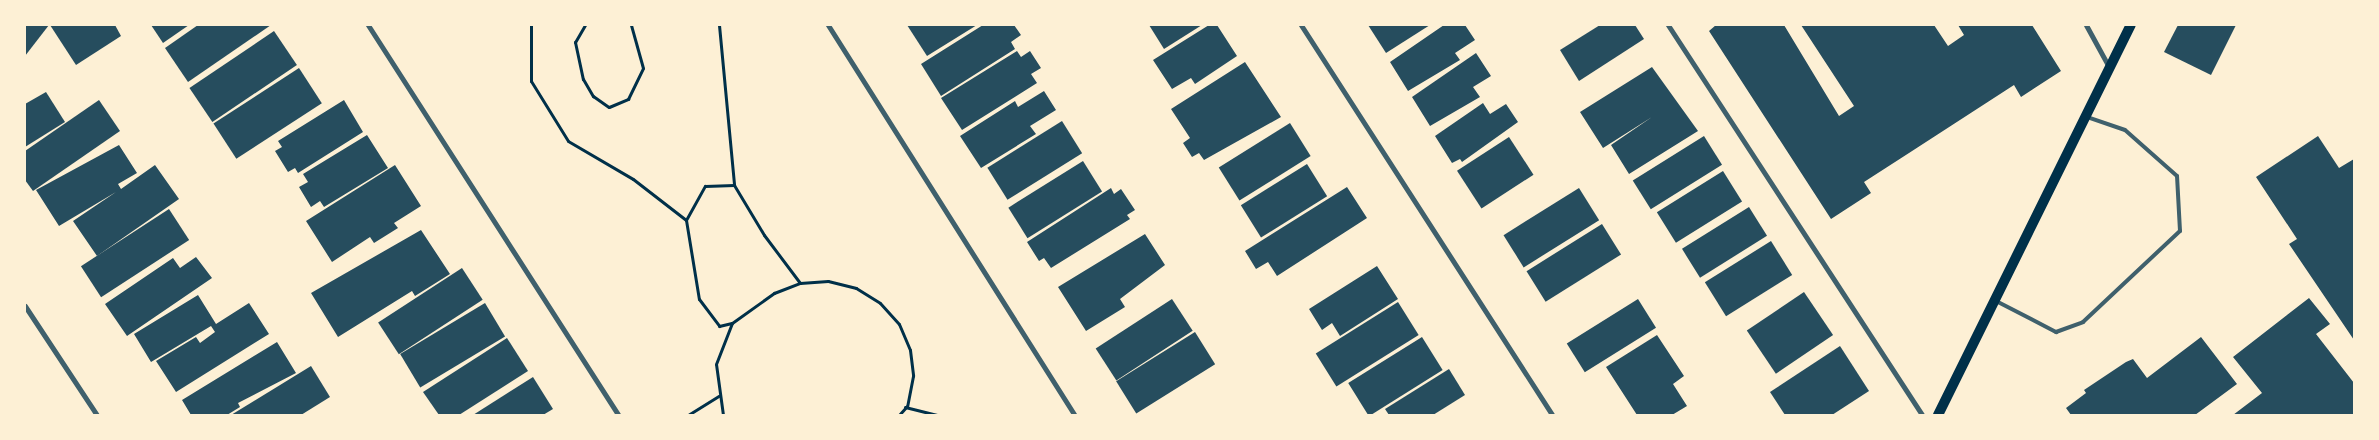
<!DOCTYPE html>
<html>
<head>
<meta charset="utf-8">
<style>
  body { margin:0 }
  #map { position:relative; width:2379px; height:440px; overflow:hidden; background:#fdf0d5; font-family:"DejaVu Sans",sans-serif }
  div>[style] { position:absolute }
  .building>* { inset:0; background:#264d5e; transform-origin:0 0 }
  .path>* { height:3px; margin:-1.5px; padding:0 1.5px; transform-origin:1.5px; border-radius:1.5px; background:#003049 }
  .service>* { height:4px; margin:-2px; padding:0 2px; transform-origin:2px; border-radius:2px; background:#3f606c }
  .minor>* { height:5px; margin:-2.5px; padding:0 2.5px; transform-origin:2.5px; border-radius:2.5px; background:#3f606c }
  .secondary>* { height:10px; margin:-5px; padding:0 5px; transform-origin:5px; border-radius:5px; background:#003049 }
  span { translate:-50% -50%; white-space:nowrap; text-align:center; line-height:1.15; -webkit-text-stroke:4px #fdf0d5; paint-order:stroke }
  .frame { position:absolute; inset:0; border:26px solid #fdf0d5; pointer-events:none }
</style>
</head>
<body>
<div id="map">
  <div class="building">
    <div style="clip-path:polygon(25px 25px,49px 25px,25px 56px)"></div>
    <div style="clip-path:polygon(50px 25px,115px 25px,121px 36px,76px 65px)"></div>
    <div style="clip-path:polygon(151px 25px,189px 25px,163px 43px)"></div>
    <div style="clip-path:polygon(198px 25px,271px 25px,188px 82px,165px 48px)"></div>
    <div style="clip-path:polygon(907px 25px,977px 25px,927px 56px)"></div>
    <div style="clip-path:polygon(983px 25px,1014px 25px,1021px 35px,1011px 42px,1015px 49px,941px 96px,921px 64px)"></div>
    <div style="clip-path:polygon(1149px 25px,1202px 25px,1164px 49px)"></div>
    <div style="clip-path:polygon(1209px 25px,1217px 25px,1237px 56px,1195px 84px,1191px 78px,1172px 89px,1153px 60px)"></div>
    <div style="clip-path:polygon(1368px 25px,1430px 25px,1386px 53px)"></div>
    <div style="clip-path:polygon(1444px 25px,1465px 25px,1475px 40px,1455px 53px,1460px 60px,1408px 91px,1390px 62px)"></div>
    <div style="clip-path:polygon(1600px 25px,1635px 25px,1644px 39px,1579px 81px,1560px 50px)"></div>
    <div style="clip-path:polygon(1716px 25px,1784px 25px,1839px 116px,1854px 106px,1801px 25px,1934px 25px,1948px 46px,1964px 35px,1958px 25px,2032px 25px,2061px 71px,2021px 97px,2014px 85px,1909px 153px,1864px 182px,1871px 193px,1831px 219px,1709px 31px)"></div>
    <div style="clip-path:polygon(2178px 25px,2236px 25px,2211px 75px,2164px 52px)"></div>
    <div style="left:274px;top:31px;width:41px;height:102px;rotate:56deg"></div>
    <div style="clip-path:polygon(1017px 51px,1021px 57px,1030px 51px,1041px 68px,1031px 74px,1037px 83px,962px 130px,941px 98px)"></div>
    <div style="clip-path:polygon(1476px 53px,1491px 76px,1473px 87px,1480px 97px,1430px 126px,1412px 97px)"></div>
    <div style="clip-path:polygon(1245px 62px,1281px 117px,1204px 160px,1199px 153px,1192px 157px,1183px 143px,1190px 138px,1171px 109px)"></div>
    <div style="clip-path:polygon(1652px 67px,1698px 131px,1629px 174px,1611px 145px,1652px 117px,1603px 148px,1580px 112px)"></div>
    <div style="left:299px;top:68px;width:42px;height:102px;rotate:57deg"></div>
    <div style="clip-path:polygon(1044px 91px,1056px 110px,1030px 126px,1036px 134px,981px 168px,960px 136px,1015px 101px,1018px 107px)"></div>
    <div style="clip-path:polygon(46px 92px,65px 122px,25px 147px,25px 104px)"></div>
    <div style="clip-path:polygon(99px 100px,120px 131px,33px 191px,25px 180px,25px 151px)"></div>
    <div style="clip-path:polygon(344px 100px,363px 132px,298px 173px,295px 168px,288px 172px,275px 151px,282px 147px,278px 141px)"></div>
    <div style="clip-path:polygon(1483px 103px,1490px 114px,1506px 104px,1518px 122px,1462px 162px,1460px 159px,1452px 163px,1435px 136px)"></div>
    <div style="left:1062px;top:121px;width:38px;height:88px;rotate:58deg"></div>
    <div style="left:1290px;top:123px;width:39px;height:84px;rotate:58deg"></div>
    <div style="clip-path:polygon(367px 135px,388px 168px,324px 207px,320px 201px,311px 207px,299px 187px,308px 182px,303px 174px)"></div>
    <div style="left:1704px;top:136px;width:34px;height:84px;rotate:58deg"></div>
    <div style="clip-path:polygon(2318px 136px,2339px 168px,2354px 159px,2354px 340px,2289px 244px,2297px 239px,2256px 177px)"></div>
    <div style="left:1509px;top:137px;width:45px;height:62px;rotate:57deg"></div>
    <div style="clip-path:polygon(119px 145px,137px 173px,118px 184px,121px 189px,155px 165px,179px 199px,97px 256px,73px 221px,116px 192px,59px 226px,36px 190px)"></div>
    <div style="left:1083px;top:161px;width:36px;height:88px;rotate:58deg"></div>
    <div style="left:1307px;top:164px;width:38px;height:78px;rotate:58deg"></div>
    <div style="clip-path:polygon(395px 165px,421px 206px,394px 223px,398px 228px,374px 243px,370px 237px,332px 262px,306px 221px)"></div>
    <div style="left:1723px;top:171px;width:36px;height:78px;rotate:58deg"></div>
    <div style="clip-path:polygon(1347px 187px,1367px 218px,1277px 276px,1268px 262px,1256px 269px,1245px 251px)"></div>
    <div style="clip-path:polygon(1111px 188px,1114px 194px,1121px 189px,1135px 210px,1127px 215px,1130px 219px,1051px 268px,1044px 258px,1039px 261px,1027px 242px)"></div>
    <div style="left:1579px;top:188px;width:38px;height:89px;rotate:58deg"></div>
    <div style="left:1749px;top:207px;width:34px;height:79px;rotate:58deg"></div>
    <div style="left:169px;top:209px;width:37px;height:105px;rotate:57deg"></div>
    <div style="left:1602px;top:224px;width:36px;height:89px;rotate:58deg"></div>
    <div style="clip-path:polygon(421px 230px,450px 274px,415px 296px,412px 291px,338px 337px,311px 293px)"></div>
    <div style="clip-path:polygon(1145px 234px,1165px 265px,1120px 299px,1125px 307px,1086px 331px,1058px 287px)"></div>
    <div style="left:1771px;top:241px;width:40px;height:78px;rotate:58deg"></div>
    <div style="clip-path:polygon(196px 257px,212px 278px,127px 336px,105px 304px,173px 258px,180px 268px)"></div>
    <div style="clip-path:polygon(1377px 266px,1398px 299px,1340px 336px,1332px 323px,1322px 330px,1309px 309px)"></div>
    <div style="left:462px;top:268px;width:38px;height:100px;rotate:57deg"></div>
    <div style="left:1804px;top:292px;width:52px;height:69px;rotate:56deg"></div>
    <div style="clip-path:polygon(198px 295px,216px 324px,249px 303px,269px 334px,176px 392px,156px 361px,196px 337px,200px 343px,215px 332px,211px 326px,151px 362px,134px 334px)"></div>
    <div style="clip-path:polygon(2309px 298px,2330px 324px,2316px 334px,2354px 383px,2354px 415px,2233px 415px,2262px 393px,2233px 357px)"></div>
    <div style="left:1172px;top:299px;width:38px;height:91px;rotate:57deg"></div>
    <div style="left:1638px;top:299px;width:34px;height:84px;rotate:58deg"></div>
    <div style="left:1398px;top:302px;width:39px;height:97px;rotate:58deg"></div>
    <div style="left:485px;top:303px;width:39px;height:99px;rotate:59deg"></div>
    <div style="left:1195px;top:332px;width:38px;height:93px;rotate:58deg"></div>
    <div style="clip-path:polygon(1657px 335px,1684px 376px,1673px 384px,1687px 406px,1672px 415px,1637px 415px,1606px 367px)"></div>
    <div style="left:1422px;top:337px;width:39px;height:87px;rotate:58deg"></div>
    <div style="clip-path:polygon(2201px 337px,2237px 384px,2195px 415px,2071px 415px,2066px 408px,2086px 393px,2084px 390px,2126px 362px,2133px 359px,2147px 378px)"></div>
    <div style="clip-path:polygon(507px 338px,528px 371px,459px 415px,439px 415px,423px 392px)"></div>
    <div style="clip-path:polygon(277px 342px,296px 373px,238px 403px,240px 407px,227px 415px,191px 415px,182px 400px)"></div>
    <div style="clip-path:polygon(1840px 346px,1869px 391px,1832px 415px,1785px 415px,1770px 392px)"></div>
    <div style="clip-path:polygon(311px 366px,330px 397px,301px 415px,231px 415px)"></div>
    <div style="clip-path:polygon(1449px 369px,1465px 395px,1433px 415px,1389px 415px,1385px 409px)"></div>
    <div style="clip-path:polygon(533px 377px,553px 409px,543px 415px,473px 415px)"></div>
  </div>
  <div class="path">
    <div style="left:531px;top:25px;width:56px;rotate:90deg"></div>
    <div style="left:531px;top:81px;width:70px;rotate:58.3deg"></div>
    <div style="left:568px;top:141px;width:75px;rotate:30.3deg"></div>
    <div style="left:633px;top:179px;width:67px;rotate:37.7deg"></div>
    <div style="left:686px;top:220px;width:80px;rotate:80.7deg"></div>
    <div style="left:699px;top:299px;width:34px;rotate:53deg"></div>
    <div style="left:719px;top:326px;width:13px;rotate:-13deg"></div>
    <div style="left:585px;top:25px;width:20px;rotate:120deg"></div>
    <div style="left:575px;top:42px;width:38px;rotate:78deg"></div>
    <div style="left:583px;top:79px;width:20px;rotate:60deg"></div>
    <div style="left:593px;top:96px;width:19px;rotate:35deg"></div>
    <div style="left:609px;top:107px;width:21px;rotate:-23deg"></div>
    <div style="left:628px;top:99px;width:34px;rotate:-64deg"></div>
    <div style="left:643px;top:68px;width:45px;rotate:-105.6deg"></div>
    <div style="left:719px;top:25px;width:161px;rotate:84.6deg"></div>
    <div style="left:734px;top:185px;width:58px;rotate:59deg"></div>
    <div style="left:764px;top:235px;width:60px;rotate:53.1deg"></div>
    <div style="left:686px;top:220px;width:39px;rotate:-61deg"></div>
    <div style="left:705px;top:186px;width:29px;rotate:-2deg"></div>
    <div style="left:905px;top:407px;width:33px;rotate:14deg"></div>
    <div style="left:688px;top:415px;width:36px;rotate:-32deg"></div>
    <div style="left:723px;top:415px;width:51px;rotate:-97.8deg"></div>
    <div style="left:716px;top:364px;width:44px;rotate:-68.7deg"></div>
    <div style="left:732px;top:323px;width:52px;rotate:-35.5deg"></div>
    <div style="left:774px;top:293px;width:28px;rotate:-21deg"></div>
    <div style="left:800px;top:283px;width:28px;rotate:-4deg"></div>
    <div style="left:828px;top:281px;width:29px;rotate:14deg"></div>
    <div style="left:856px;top:288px;width:28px;rotate:32deg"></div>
    <div style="left:880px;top:303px;width:28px;rotate:48deg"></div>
    <div style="left:899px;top:324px;width:28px;rotate:67deg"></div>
    <div style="left:910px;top:350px;width:26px;rotate:83deg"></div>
    <div style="left:913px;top:376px;width:31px;rotate:101deg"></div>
    <div style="left:907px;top:406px;width:12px;rotate:132deg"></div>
  </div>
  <div class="service">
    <div style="left:1996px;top:301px;width:68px;rotate:27.3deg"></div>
    <div style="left:2056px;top:332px;width:29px;rotate:-20deg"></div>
    <div style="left:2083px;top:322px;width:133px;rotate:-43.2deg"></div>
    <div style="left:2180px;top:231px;width:55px;rotate:-93.1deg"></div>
    <div style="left:2177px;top:176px;width:69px;rotate:-138.5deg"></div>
    <div style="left:2125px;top:130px;width:39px;rotate:-161deg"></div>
  </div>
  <div class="minor">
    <div style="left:368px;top:25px;width:463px;rotate:57.3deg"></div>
    <div style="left:828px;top:25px;width:462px;rotate:57.7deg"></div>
    <div style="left:1301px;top:25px;width:464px;rotate:57.2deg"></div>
    <div style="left:1668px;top:25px;width:465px;rotate:56.9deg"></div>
    <div style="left:2086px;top:25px;width:48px;rotate:61.3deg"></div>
    <div style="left:25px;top:306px;width:131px;rotate:56.6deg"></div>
  </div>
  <div class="secondary">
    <div style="left:1938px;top:415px;width:435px;rotate:-63.7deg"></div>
  </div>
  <div class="frame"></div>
</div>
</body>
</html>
